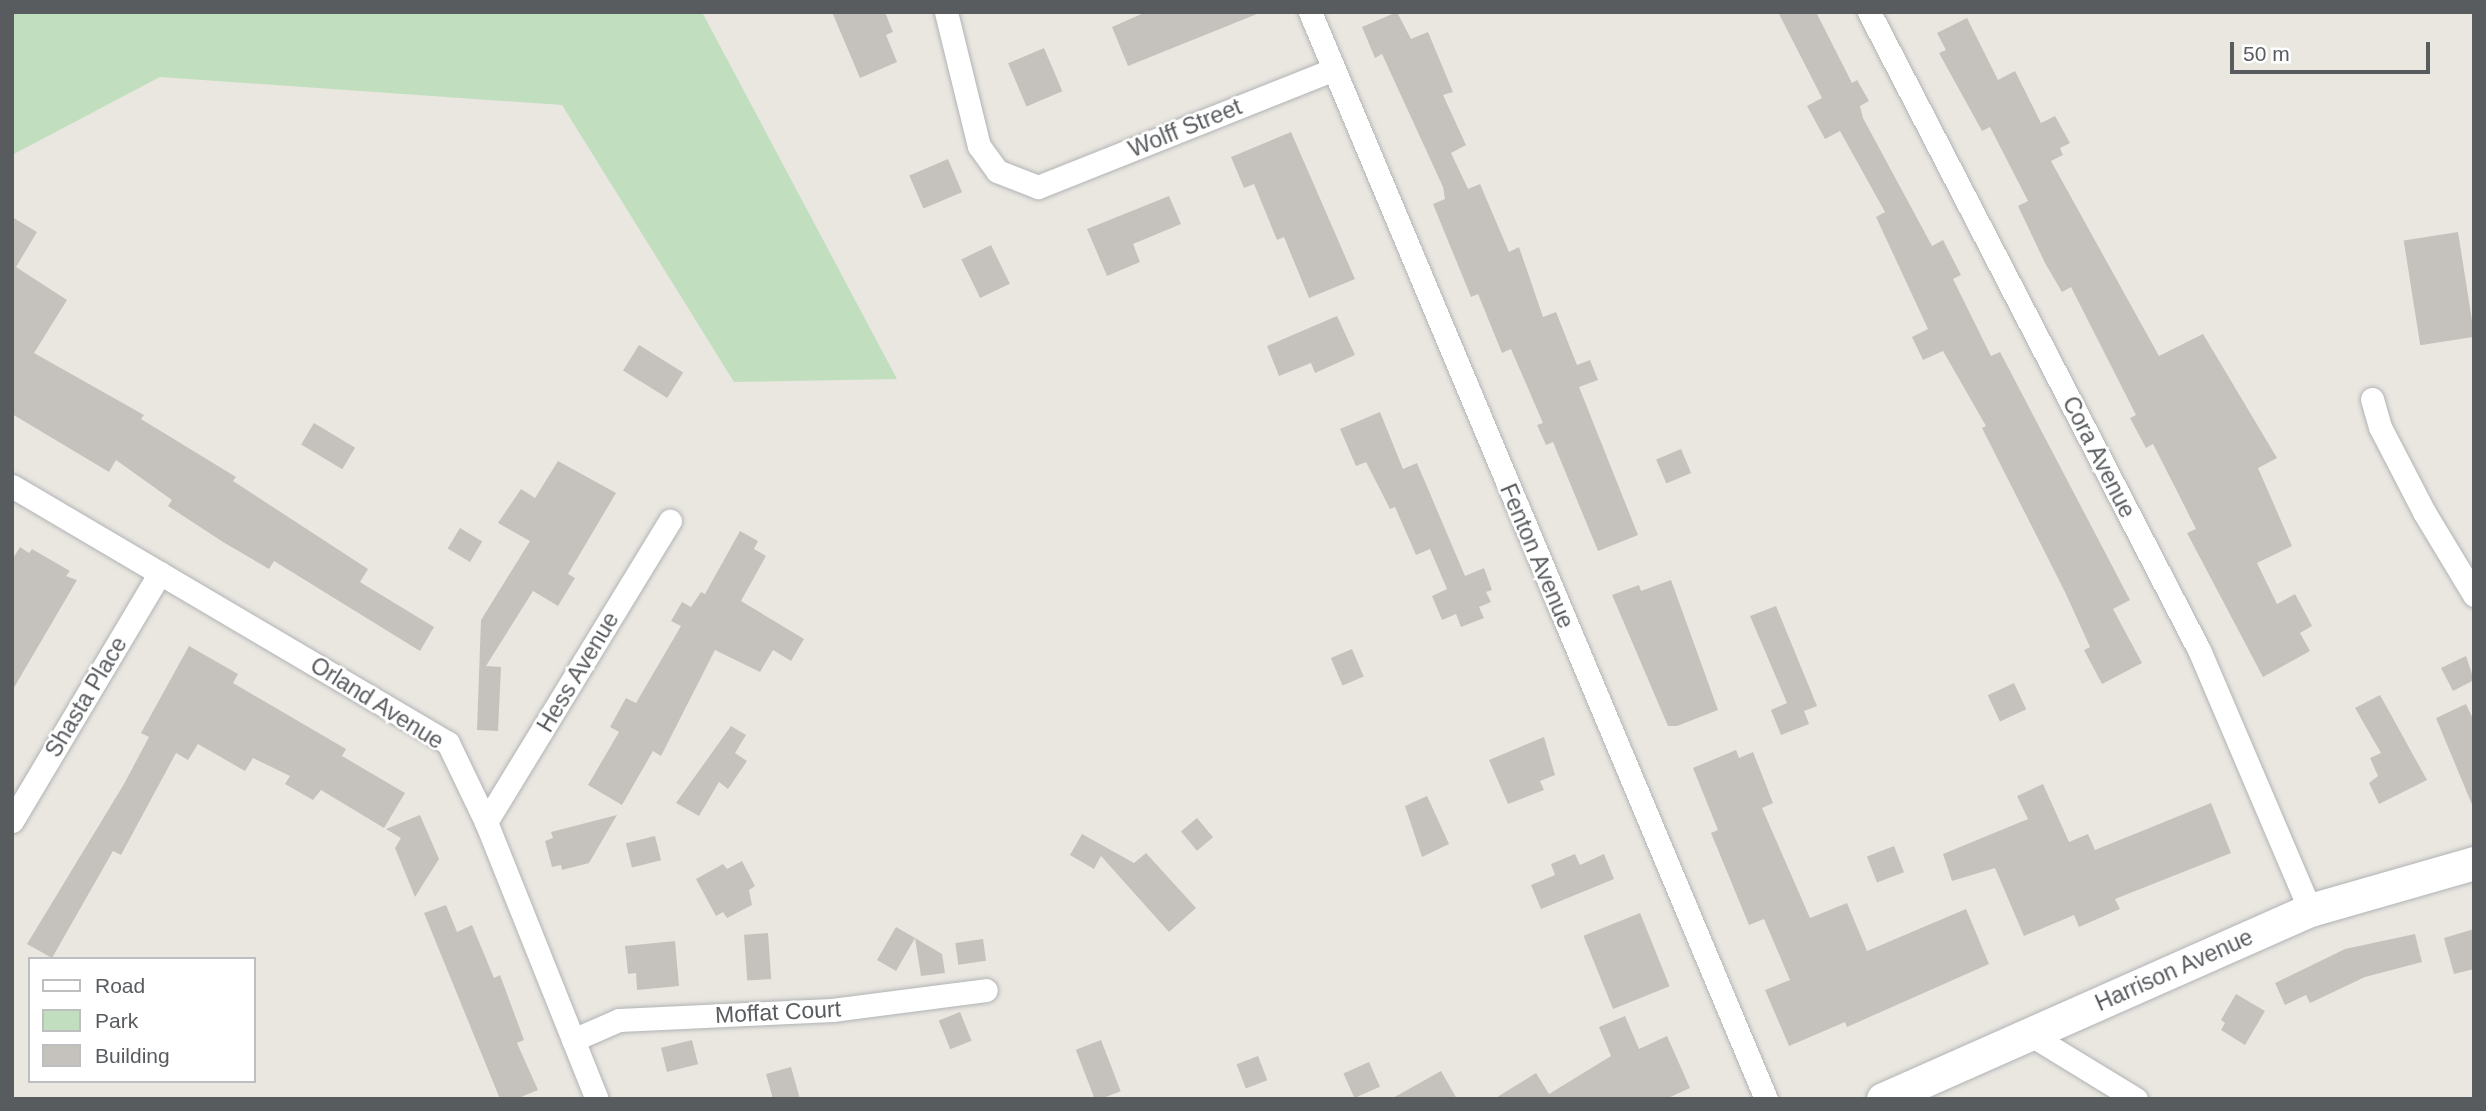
<!DOCTYPE html>
<html>
<head>
<meta charset="utf-8">
<style>
  body { margin:0 }
  #map { position:relative; width:2486px; height:1111px; overflow:hidden; background:#eae7e0; font-family:Arial,sans-serif }
  div>[style] { position:absolute }
  .green>* { inset:0; background:#c1dfbf }
  .building>* { inset:0; background:#c5c2bd; transform-origin:0 0 }
  .roads { filter:drop-shadow(0 0 2px #b1b3b6) drop-shadow(0 0 2px #b1b3b6) }
  .street>* { height:23px; margin:-11.5px; padding:0 11.5px; transform-origin:11.5px; border-radius:11.5px; background:#fff }
  .secondary>* { height:33px; margin:-16.5px; padding:0 16.5px; transform-origin:16.5px; border-radius:16.5px; background:#fff }
  span { translate:-50% -50%; white-space:nowrap; text-align:center; line-height:1.15; -webkit-text-stroke:5px #fff; paint-order:stroke }
  .street-label { font-size:23px; color:#595c5f }
  .frame { position:absolute; inset:0; border:14px solid #595c5f; pointer-events:none }
  .legend { position:absolute; left:28px; top:957px; width:228px; height:126px; box-sizing:border-box; background:#fff; border:2px solid #bdbebf; margin:0; padding:9px 12px; list-style:none; font-size:21px; color:#595c5f }
  .legend li { display:flex; align-items:center; gap:14px; height:35px }
  .legend b { width:35px; border:2px solid #bdbebf }
  .scale { position:absolute; left:2230px; top:42px; width:200px; height:32px; box-sizing:border-box; border:4px solid #595c5f; border-top:0; padding-left:9px; font-size:21px; line-height:24px; white-space:nowrap; color:#595c5f; -webkit-text-stroke:5px #fff; paint-order:stroke }
</style>
</head>
<body>
<div id="map">
  <div class="green">
    <div style="clip-path:polygon(12px 12px,702px 12px,897px 379px,734px 382px,562px 105px,160px 77px,12px 155px)"></div>
  </div>
  <div class="building">
    <div style="clip-path:polygon(832px 12px,885px 12px,893px 32px,886px 35px,897px 62px,860px 78px)"></div>
    <div style="clip-path:polygon(1146px 12px,1257px 12px,1257px 14px,1128px 66px,1112px 27px)"></div>
    <div style="clip-path:polygon(1397px 12px,1411px 39px,1428px 32px,1453px 92px,1443px 95px,1466px 145px,1451px 153px,1468px 189px,1480px 184px,1509px 252px,1519px 247px,1543px 317px,1556px 312px,1577px 365px,1590px 360px,1598px 380px,1579px 387px,1638px 535px,1598px 551px,1553px 442px,1546px 445px,1537px 425px,1543px 423px,1511px 349px,1502px 353px,1478px 294px,1471px 297px,1433px 204px,1445px 199px,1443px 187px,1382px 54px,1375px 58px,1362px 27px)"></div>
    <div style="clip-path:polygon(1778px 12px,1816px 12px,1852px 83px,1857px 80px,1869px 101px,1860px 106px,1863px 118px,1932px 246px,1943px 240px,1961px 275px,1953px 279px,1991px 356px,2000px 352px,2130px 600px,2113px 609px,2142px 663px,2102px 684px,2084px 650px,2090px 647px,2065px 592px,1982px 428px,1986px 426px,1943px 351px,1923px 360px,1912px 337px,1928px 329px,1876px 217px,1885px 212px,1840px 131px,1825px 139px,1807px 106px,1822px 98px)"></div>
    <div style="clip-path:polygon(1967px 18px,1998px 80px,2015px 71px,2041px 123px,2055px 116px,2070px 143px,2060px 148px,2063px 155px,2051px 161px,2159px 356px,2203px 334px,2277px 458px,2258px 468px,2292px 546px,2257px 563px,2277px 604px,2295px 594px,2312px 626px,2300px 633px,2310px 651px,2263px 677px,2187px 533px,2196px 529px,2181px 499px,2153px 444px,2146px 448px,2130px 418px,2136px 415px,2071px 287px,2062px 292px,2045px 263px,2018px 206px,2028px 201px,1990px 127px,1982px 131px,1939px 53px,1946px 50px,1937px 33px)"></div>
    <div style="left:1044px;top:48px;width:47px;height:39px;rotate:67deg"></div>
    <div style="clip-path:polygon(1291px 132px,1355px 279px,1309px 298px,1284px 237px,1277px 240px,1254px 184px,1244px 188px,1231px 157px)"></div>
    <div style="left:948px;top:159px;width:36px;height:42px;rotate:67deg"></div>
    <div style="clip-path:polygon(1169px 196px,1181px 224px,1133px 244px,1140px 262px,1107px 276px,1087px 229px)"></div>
    <div style="clip-path:polygon(12px 217px,37px 232px,16px 267px,67px 300px,34px 353px,144px 415px,141px 419px,236px 477px,233px 481px,368px 569px,360px 582px,434px 627px,420px 651px,274px 561px,269px 569px,223px 542px,168px 506px,172px 500px,116px 460px,109px 472px,12px 414px)"></div>
    <div style="left:2458px;top:232px;width:106px;height:55px;rotate:81deg"></div>
    <div style="left:991px;top:245px;width:43px;height:33px;rotate:64deg"></div>
    <div style="clip-path:polygon(1337px 316px,1355px 355px,1315px 373px,1311px 363px,1279px 376px,1267px 346px)"></div>
    <div style="left:639px;top:345px;width:52px;height:30px;rotate:32deg"></div>
    <div style="clip-path:polygon(1380px 412px,1403px 469px,1417px 463px,1465px 576px,1484px 568px,1492px 590px,1486px 592px,1491px 602px,1479px 607px,1484px 618px,1461px 627px,1456px 614px,1442px 620px,1432px 596px,1447px 589px,1430px 549px,1416px 555px,1395px 507px,1390px 509px,1366px 462px,1356px 466px,1340px 429px)"></div>
    <div style="left:314px;top:423px;width:48px;height:25px;rotate:31deg"></div>
    <div style="left:1681px;top:449px;width:26px;height:27px;rotate:67deg"></div>
    <div style="clip-path:polygon(558px 461px,616px 493px,568px 574px,575px 578px,558px 606px,533px 591px,486px 666px,501px 667px,498px 731px,477px 730px,481px 620px,530px 541px,498px 523px,521px 489px,535px 498px)"></div>
    <div style="left:460px;top:528px;width:26px;height:24px;rotate:31deg"></div>
    <div style="clip-path:polygon(740px 531px,758px 541px,754px 549px,766px 556px,741px 601px,804px 639px,791px 661px,773px 650px,760px 672px,715px 650px,661px 756px,653px 751px,622px 805px,588px 785px,619px 732px,610px 727px,626px 698px,636px 703px,681px 626px,671px 621px,682px 602px,691px 607px,701px 592px,705px 594px)"></div>
    <div style="clip-path:polygon(20px 547px,29px 553px,32px 549px,70px 571px,66px 576px,77px 580px,12px 691px,12px 560px)"></div>
    <div style="clip-path:polygon(1671px 580px,1718px 710px,1677px 726px,1668px 726px,1612px 595px,1639px 585px,1641px 591px)"></div>
    <div style="clip-path:polygon(1776px 606px,1817px 706px,1804px 711px,1809px 724px,1781px 735px,1771px 710px,1787px 703px,1750px 616px)"></div>
    <div style="clip-path:polygon(189px 646px,238px 674px,233px 683px,346px 749px,342px 756px,405px 793px,384px 828px,321px 790px,313px 800px,285px 784px,290px 776px,253px 758px,245px 771px,198px 744px,188px 760px,176px 753px,121px 855px,113px 851px,52px 958px,27px 944px,124px 784px,149px 737px,141px 733px)"></div>
    <div style="left:1352px;top:649px;width:30px;height:23px;rotate:67deg"></div>
    <div style="clip-path:polygon(2466px 656px,2474px 680px,2453px 691px,2441px 668px)"></div>
    <div style="left:2014px;top:683px;width:29px;height:29px;rotate:65deg"></div>
    <div style="clip-path:polygon(2380px 695px,2427px 780px,2379px 804px,2369px 783px,2378px 776px,2370px 758px,2381px 753px,2355px 708px)"></div>
    <div style="clip-path:polygon(2466px 704px,2474px 721px,2473px 807px,2436px 718px)"></div>
    <div style="clip-path:polygon(731px 726px,746px 735px,735px 753px,747px 761px,728px 789px,719px 782px,699px 816px,676px 803px)"></div>
    <div style="clip-path:polygon(1544px 737px,1555px 775px,1540px 781px,1544px 790px,1508px 804px,1489px 760px)"></div>
    <div style="clip-path:polygon(1736px 750px,1739px 758px,1753px 752px,1773px 803px,1762px 808px,1810px 918px,1847px 903px,1867px 951px,1966px 909px,1989px 964px,1847px 1027px,1845px 1022px,1789px 1046px,1765px 990px,1790px 980px,1764px 919px,1749px 925px,1711px 833px,1718px 830px,1693px 768px)"></div>
    <div style="clip-path:polygon(2043px 784px,2069px 842px,2088px 834px,2095px 850px,2211px 803px,2231px 853px,2115px 899px,2120px 909px,2079px 927px,2074px 915px,2024px 936px,1995px 868px,1952px 881px,1943px 854px,2028px 819px,2017px 796px)"></div>
    <div style="clip-path:polygon(1427px 796px,1449px 844px,1422px 857px,1405px 806px)"></div>
    <div style="clip-path:polygon(420px 815px,439px 859px,415px 897px,395px 848px,401px 838px,386px 829px)"></div>
    <div style="clip-path:polygon(617px 815px,589px 863px,562px 870px,561px 865px,552px 867px,545px 841px,553px 838px,551px 832px)"></div>
    <div style="left:1197px;top:818px;width:25px;height:21px;rotate:50deg"></div>
    <div style="clip-path:polygon(1082px 834px,1134px 863px,1146px 853px,1196px 908px,1169px 932px,1101px 856px,1094px 869px,1070px 855px)"></div>
    <div style="left:655px;top:836px;width:25px;height:30px;rotate:76deg"></div>
    <div style="left:1894px;top:846px;width:28px;height:29px;rotate:69deg"></div>
    <div style="clip-path:polygon(1575px 854px,1580px 865px,1604px 854px,1614px 879px,1541px 909px,1531px 885px,1555px 875px,1551px 864px)"></div>
    <div style="clip-path:polygon(742px 861px,755px 886px,749px 890px,752px 905px,727px 918px,723px 912px,716px 916px,696px 879px,723px 864px,727px 869px)"></div>
    <div style="clip-path:polygon(446px 905px,457px 932px,472px 925px,494px 978px,500px 975px,524px 1040px,517px 1043px,538px 1090px,516px 1099px,500px 1099px,424px 913px)"></div>
    <div style="left:1640px;top:913px;width:79px;height:61px;rotate:68deg"></div>
    <div style="left:896px;top:927px;width:22px;height:38px;rotate:30deg"></div>
    <div style="clip-path:polygon(2474px 929px,2474px 969px,2454px 974px,2444px 938px)"></div>
    <div style="left:768px;top:933px;width:46px;height:24px;rotate:86deg"></div>
    <div style="clip-path:polygon(2415px 934px,2422px 962px,2365px 977px,2310px 1003px,2306px 995px,2285px 1005px,2275px 983px,2345px 949px)"></div>
    <div style="clip-path:polygon(915px 938px,942px 954px,945px 973px,921px 976px)"></div>
    <div style="left:983px;top:939px;width:22px;height:28px;rotate:82deg"></div>
    <div style="clip-path:polygon(675px 941px,679px 986px,637px 990px,636px 973px,628px 974px,625px 946px)"></div>
    <div style="clip-path:polygon(2236px 994px,2265px 1011px,2245px 1045px,2221px 1030px,2225px 1023px,2221px 1020px)"></div>
    <div style="left:960px;top:1012px;width:31px;height:23px;rotate:68deg"></div>
    <div style="clip-path:polygon(1625px 1016px,1639px 1049px,1667px 1036px,1690px 1088px,1666px 1099px,1494px 1099px,1536px 1073px,1549px 1094px,1611px 1056px,1599px 1027px)"></div>
    <div style="left:692px;top:1040px;width:25px;height:32px;rotate:76deg"></div>
    <div style="left:1101px;top:1040px;width:55px;height:27px;rotate:69deg"></div>
    <div style="left:1258px;top:1056px;width:26px;height:23px;rotate:69deg"></div>
    <div style="left:1369px;top:1062px;width:27px;height:28px;rotate:66deg"></div>
    <div style="clip-path:polygon(791px 1067px,800px 1099px,773px 1099px,766px 1074px)"></div>
    <div style="clip-path:polygon(1441px 1071px,1457px 1099px,1391px 1099px)"></div>
  </div>
  <div class="roads">
    <div class="street">
      <div style="left:946px;top:12px;width:138px;rotate:76.2deg"></div>
      <div style="left:979px;top:146px;width:31px;rotate:54deg"></div>
      <div style="left:997px;top:171px;width:44px;rotate:21.3deg"></div>
      <div style="left:1038px;top:187px;width:316px;rotate:-21.7deg"></div>
      <div style="left:1310px;top:12px;width:1179px;rotate:67.24deg"></div>
      <div style="left:1869px;top:12px;width:721px;rotate:62.65deg"></div>
      <div style="left:2200px;top:652px;width:280px;rotate:66.9deg"></div>
      <div style="left:2372px;top:399px;width:29px;rotate:74deg"></div>
      <div style="left:2380px;top:427px;width:96px;rotate:62.6deg"></div>
      <div style="left:2424px;top:512px;width:97px;rotate:58.9deg"></div>
      <div style="left:12px;top:486px;width:506px;rotate:30.52deg"></div>
      <div style="left:448px;top:743px;width:88px;rotate:64.3deg"></div>
      <div style="left:486px;top:822px;width:298px;rotate:68.2deg"></div>
      <div style="left:12px;top:821px;width:289px;rotate:-59.2deg"></div>
      <div style="left:486px;top:822px;width:353px;rotate:-58.6deg"></div>
      <div style="left:2031px;top:1035px;width:123px;rotate:31.4deg"></div>
      <div style="left:573px;top:1040px;width:50px;rotate:-23.5deg"></div>
      <div style="left:619px;top:1020px;width:213px;rotate:-2.7deg"></div>
      <div style="left:832px;top:1010px;width:155px;rotate:-7.4deg"></div>
    </div>
    <div class="secondary">
      <div style="left:1883px;top:1099px;width:467px;rotate:-23.9deg"></div>
      <div style="left:2310px;top:910px;width:171px;rotate:-16deg"></div>
    </div>
  </div>
  <div class="street-label">
    <span style="left:1185px;top:128px;rotate:-22deg">Wolff Street</span>
    <span style="left:2099px;top:457px;rotate:63deg">Cora Avenue</span>
    <span style="left:1537px;top:556px;rotate:67deg">Fenton Avenue</span>
    <span style="left:578px;top:672px;rotate:-59deg">Hess Avenue</span>
    <span style="left:86px;top:697px;rotate:-59deg">Shasta Place</span>
    <span style="left:377px;top:703px;rotate:32deg">Orland Avenue</span>
    <span style="left:2174px;top:970px;rotate:-24deg">Harrison Avenue</span>
    <span style="left:778px;top:1012px;rotate:-3deg">Moffat Court</span>
  </div>
  <div class="frame"></div>
  <ul class="legend">
  <li><b style="height:9px;background:#fff"></b>Road</li>
  <li><b style="height:19px;background:#c1dfbf"></b>Park</li>
  <li><b style="height:19px;background:#c5c2bd"></b>Building</li>
  </ul>
  <div class="scale">50 m</div>
</div>
</body>
</html>
